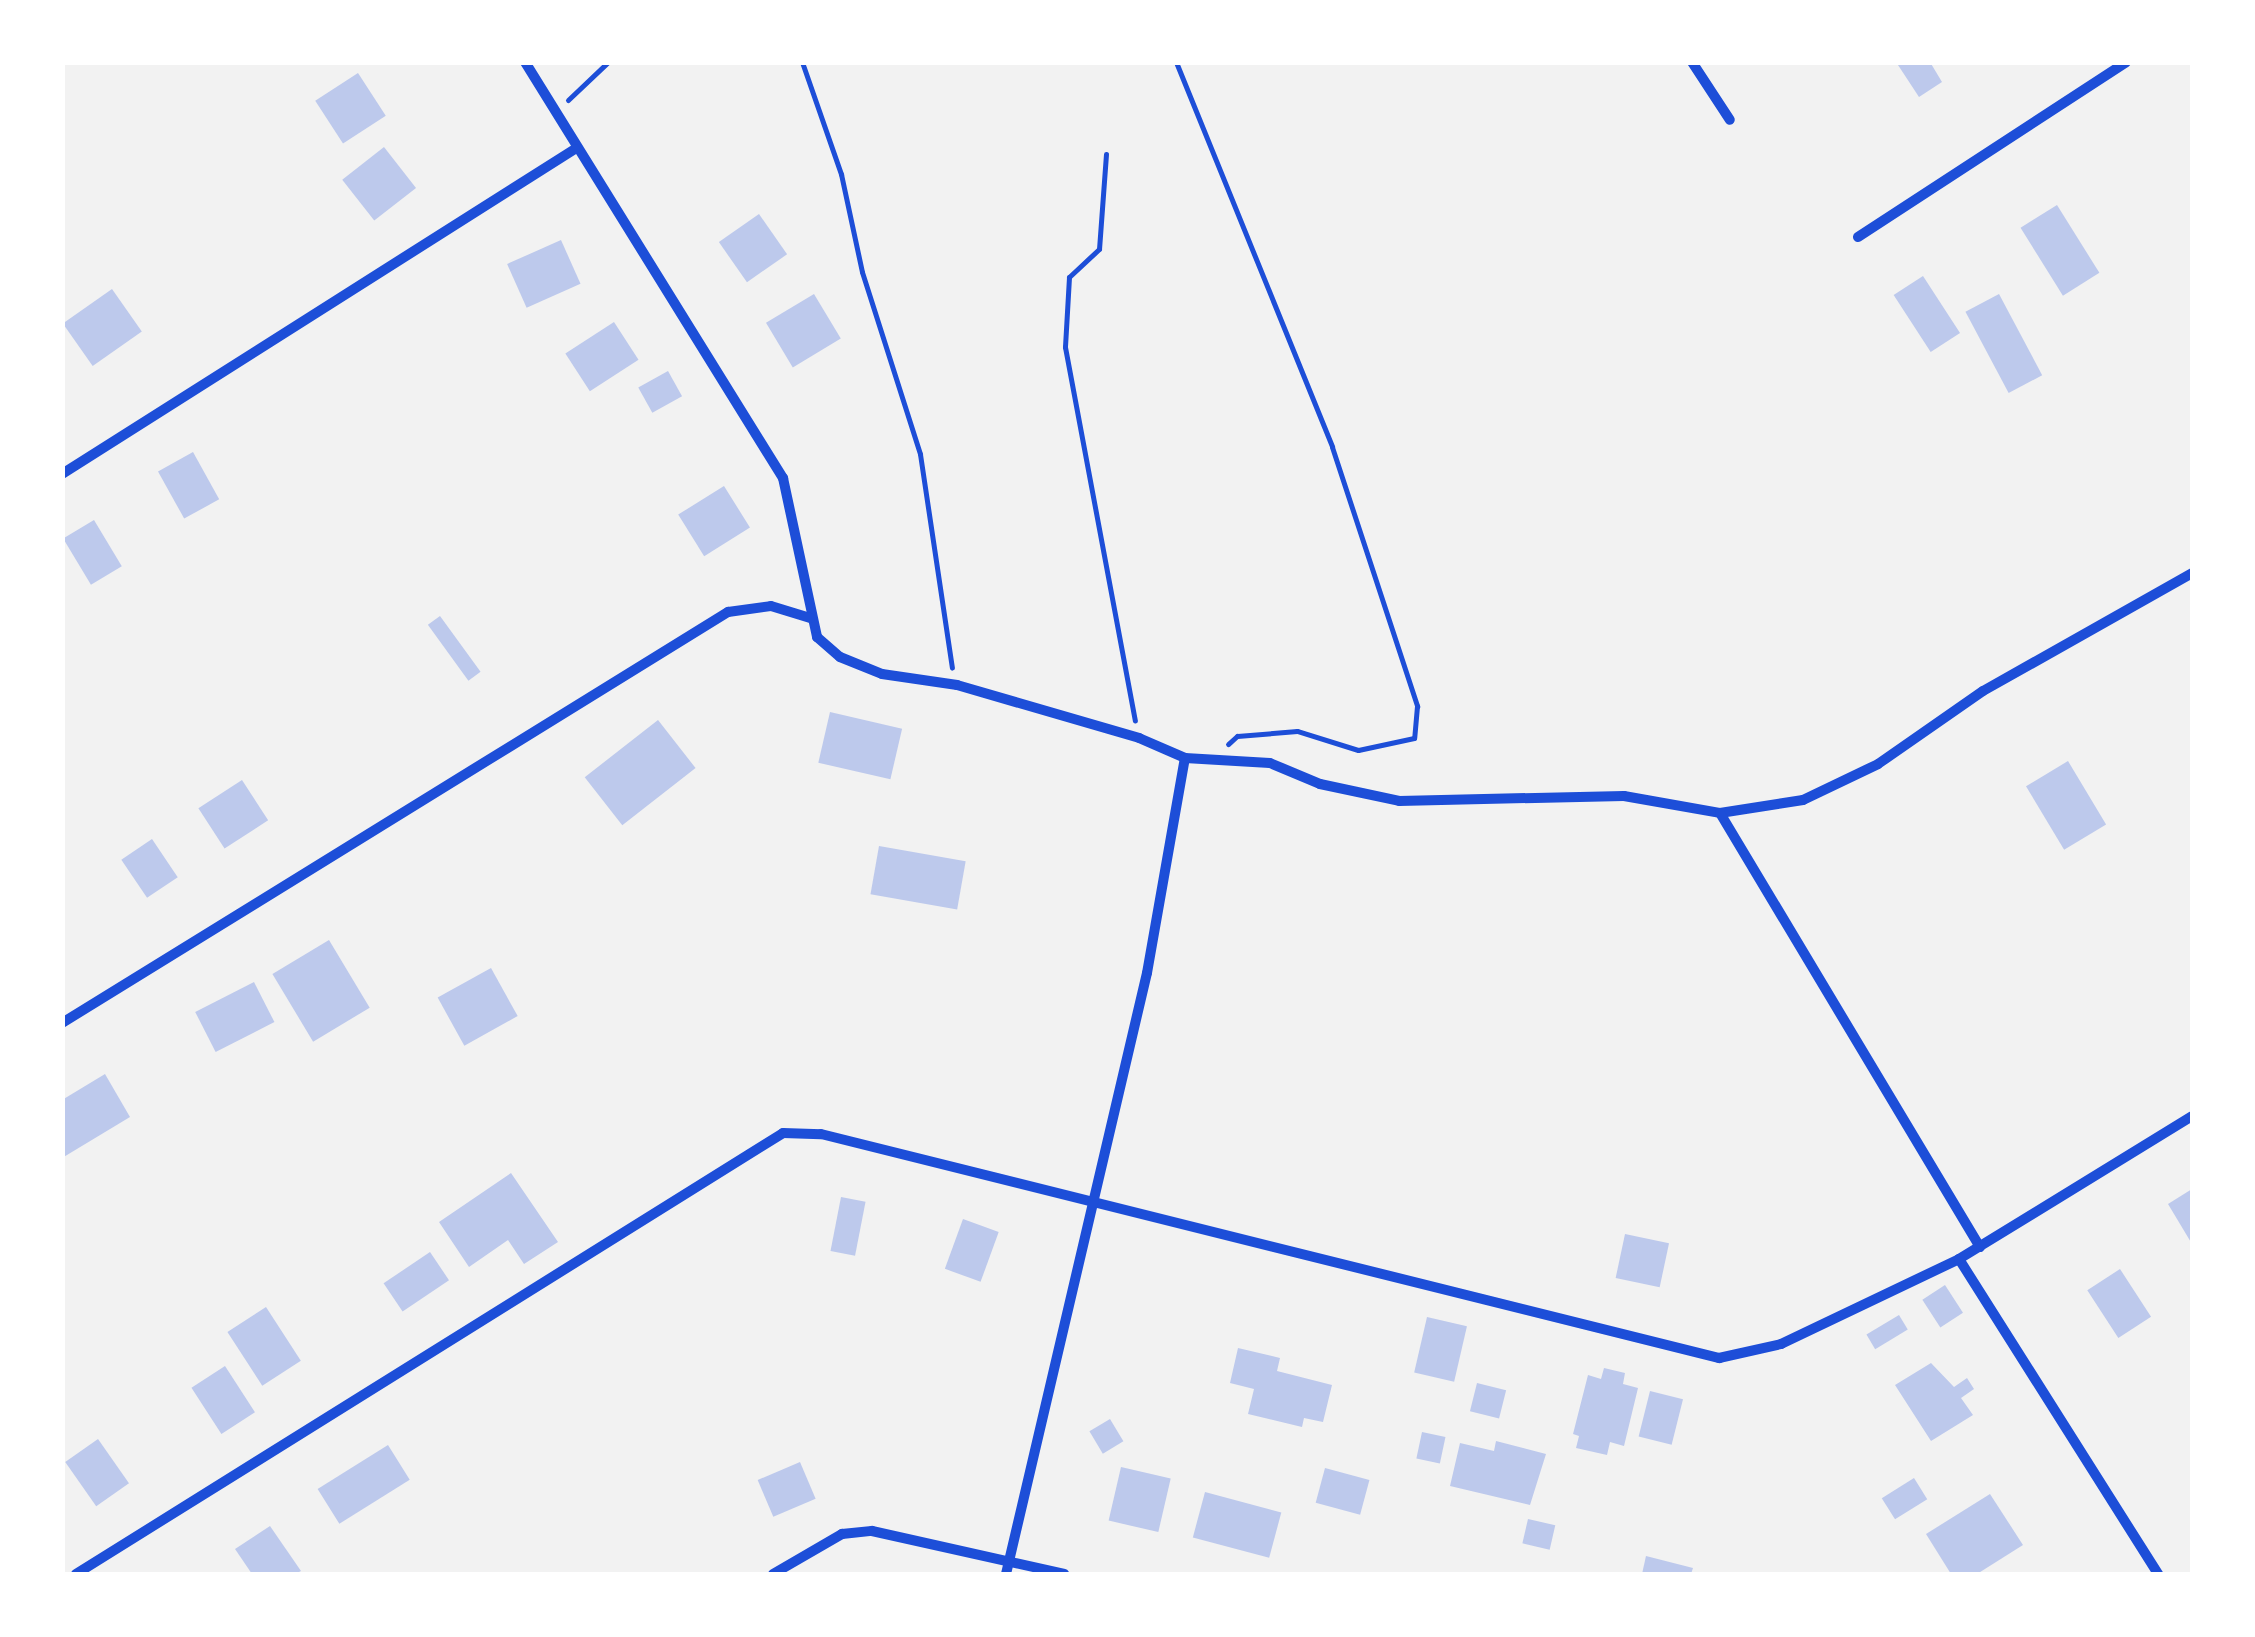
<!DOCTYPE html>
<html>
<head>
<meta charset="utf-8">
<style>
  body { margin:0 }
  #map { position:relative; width:2255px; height:1637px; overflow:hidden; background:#f2f2f2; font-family:Mulish,sans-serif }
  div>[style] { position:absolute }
  .building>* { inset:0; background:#bdc9ec; transform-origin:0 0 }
  .path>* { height:5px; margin:-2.5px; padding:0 2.5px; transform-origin:2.5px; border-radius:2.5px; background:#1d4ed8 }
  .minor>* { height:10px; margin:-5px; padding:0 5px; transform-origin:5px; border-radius:5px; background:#1d4ed8 }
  span { translate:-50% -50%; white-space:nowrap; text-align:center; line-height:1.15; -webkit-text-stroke:8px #fff; paint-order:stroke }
  .frame { position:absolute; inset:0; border:65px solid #fff; pointer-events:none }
</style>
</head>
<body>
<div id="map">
  <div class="building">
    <div style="clip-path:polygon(1896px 62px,1930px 62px,1942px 82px,1919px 97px)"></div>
    <div style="left:358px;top:73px;width:51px;height:51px;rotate:57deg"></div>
    <div style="left:384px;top:147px;width:52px;height:53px;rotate:52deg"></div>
    <div style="left:2057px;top:205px;width:80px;height:43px;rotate:58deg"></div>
    <div style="left:759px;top:214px;width:49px;height:49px;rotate:55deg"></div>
    <div style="left:561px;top:240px;width:48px;height:59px;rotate:66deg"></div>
    <div style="left:1923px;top:276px;width:68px;height:35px;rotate:57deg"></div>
    <div style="left:112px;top:289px;width:52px;height:60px;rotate:55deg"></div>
    <div style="left:814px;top:294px;width:52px;height:56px;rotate:59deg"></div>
    <div style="left:1999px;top:294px;width:92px;height:38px;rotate:62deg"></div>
    <div style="left:614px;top:322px;width:45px;height:58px;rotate:57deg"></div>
    <div style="left:668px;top:371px;width:29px;height:34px;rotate:61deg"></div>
    <div style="left:193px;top:452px;width:54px;height:40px;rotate:61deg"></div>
    <div style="left:724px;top:486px;width:49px;height:54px;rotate:58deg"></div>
    <div style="left:94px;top:520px;width:54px;height:36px;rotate:59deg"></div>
    <div style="left:440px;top:616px;width:69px;height:15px;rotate:54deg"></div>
    <div style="left:830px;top:712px;width:74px;height:52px;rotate:13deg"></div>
    <div style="left:658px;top:720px;width:61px;height:93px;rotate:52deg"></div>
    <div style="left:2068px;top:761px;width:74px;height:49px;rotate:59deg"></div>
    <div style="left:242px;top:780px;width:48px;height:52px;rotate:57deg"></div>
    <div style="left:152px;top:839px;width:46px;height:37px;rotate:56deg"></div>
    <div style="left:879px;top:846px;width:88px;height:49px;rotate:10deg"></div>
    <div style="left:329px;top:940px;width:79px;height:66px;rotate:59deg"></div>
    <div style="left:491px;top:968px;width:55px;height:61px;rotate:61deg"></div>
    <div style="left:254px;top:982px;width:45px;height:66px;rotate:63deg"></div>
    <div style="clip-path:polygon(105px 1074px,130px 1117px,62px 1158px,62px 1100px)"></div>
    <div style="clip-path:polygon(511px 1173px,558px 1242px,524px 1264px,508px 1240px,469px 1267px,439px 1222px)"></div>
    <div style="clip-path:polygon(2192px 1189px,2192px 1244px,2168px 1204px)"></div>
    <div style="left:841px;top:1197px;width:25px;height:55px;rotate:11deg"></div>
    <div style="left:963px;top:1219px;width:38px;height:53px;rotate:20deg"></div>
    <div style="left:1625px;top:1234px;width:45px;height:45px;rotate:12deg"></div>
    <div style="left:430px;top:1252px;width:34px;height:56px;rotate:56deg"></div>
    <div style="left:2120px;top:1269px;width:57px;height:39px;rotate:57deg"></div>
    <div style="left:1945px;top:1285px;width:33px;height:27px;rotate:57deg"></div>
    <div style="left:266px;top:1307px;width:64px;height:46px;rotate:57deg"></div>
    <div style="left:1899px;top:1315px;width:17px;height:38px;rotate:59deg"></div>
    <div style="left:1427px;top:1317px;width:41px;height:57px;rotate:13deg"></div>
    <div style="clip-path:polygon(1238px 1348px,1280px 1358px,1277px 1371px,1332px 1385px,1323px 1422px,1304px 1418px,1302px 1427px,1248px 1414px,1254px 1389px,1230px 1383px)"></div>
    <div style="clip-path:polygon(1931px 1363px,1954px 1387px,1967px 1378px,1974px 1389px,1961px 1398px,1973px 1415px,1931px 1441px,1895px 1385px)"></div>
    <div style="left:225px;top:1366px;width:55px;height:40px;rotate:57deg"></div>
    <div style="clip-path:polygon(1604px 1368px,1625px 1373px,1623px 1384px,1638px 1388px,1624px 1446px,1610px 1442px,1607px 1455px,1576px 1448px,1579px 1436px,1573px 1434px,1588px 1375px,1601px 1379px)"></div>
    <div style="left:1477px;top:1383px;width:30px;height:29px;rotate:14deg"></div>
    <div style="left:1650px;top:1391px;width:34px;height:47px;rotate:14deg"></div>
    <div style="left:1110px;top:1419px;width:26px;height:24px;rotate:59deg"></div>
    <div style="left:1422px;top:1432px;width:24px;height:27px;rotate:12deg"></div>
    <div style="left:98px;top:1439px;width:54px;height:40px;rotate:55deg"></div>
    <div style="clip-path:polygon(1496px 1441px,1546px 1454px,1530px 1505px,1450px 1486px,1460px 1443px,1494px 1451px)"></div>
    <div style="left:388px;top:1445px;width:41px;height:83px;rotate:58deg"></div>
    <div style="left:800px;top:1462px;width:40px;height:46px;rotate:67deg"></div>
    <div style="left:1121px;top:1467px;width:51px;height:55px;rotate:13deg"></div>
    <div style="left:1325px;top:1468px;width:46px;height:36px;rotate:15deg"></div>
    <div style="left:1914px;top:1478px;width:25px;height:38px;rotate:58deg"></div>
    <div style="left:1205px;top:1492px;width:79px;height:47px;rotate:15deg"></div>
    <div style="clip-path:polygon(1990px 1494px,2023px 1545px,1977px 1574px,1951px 1574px,1926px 1534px)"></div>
    <div style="left:1528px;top:1519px;width:28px;height:25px;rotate:13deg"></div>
    <div style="clip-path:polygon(270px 1526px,301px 1571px,295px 1574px,252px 1574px,235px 1549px)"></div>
    <div style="clip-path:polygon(1646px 1556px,1693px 1568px,1691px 1574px,1642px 1574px)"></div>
  </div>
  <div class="path">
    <div style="left:802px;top:62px;width:119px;rotate:70.8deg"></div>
    <div style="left:841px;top:174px;width:100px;rotate:77.9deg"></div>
    <div style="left:862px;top:272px;width:191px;rotate:72.3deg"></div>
    <div style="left:920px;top:454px;width:216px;rotate:81.5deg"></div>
    <div style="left:1176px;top:62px;width:415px;rotate:67.9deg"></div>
    <div style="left:1332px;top:447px;width:273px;rotate:71.8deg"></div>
    <div style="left:1417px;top:706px;width:32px;rotate:95deg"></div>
    <div style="left:1414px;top:738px;width:57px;rotate:167.9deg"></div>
    <div style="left:1358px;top:750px;width:64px;rotate:-162.7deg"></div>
    <div style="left:1297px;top:731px;width:60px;rotate:175.2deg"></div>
    <div style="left:1237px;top:736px;width:12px;rotate:138deg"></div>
    <div style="left:568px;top:100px;width:55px;rotate:-43.5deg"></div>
    <div style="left:1106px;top:154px;width:95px;rotate:94.2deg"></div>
    <div style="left:1099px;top:249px;width:41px;rotate:137deg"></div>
    <div style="left:1069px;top:277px;width:70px;rotate:93.3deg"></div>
    <div style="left:1065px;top:347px;width:380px;rotate:79.4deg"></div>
  </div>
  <div class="minor">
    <div style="left:525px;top:62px;width:490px;rotate:58.2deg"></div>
    <div style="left:783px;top:478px;width:163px;rotate:77.9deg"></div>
    <div style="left:817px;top:637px;width:30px;rotate:41deg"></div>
    <div style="left:840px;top:657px;width:45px;rotate:22deg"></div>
    <div style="left:882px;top:674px;width:76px;rotate:8.3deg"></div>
    <div style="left:957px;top:685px;width:190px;rotate:16.2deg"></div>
    <div style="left:1139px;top:738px;width:50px;rotate:23.5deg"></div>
    <div style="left:1185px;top:758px;width:85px;rotate:3.4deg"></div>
    <div style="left:1270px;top:763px;width:54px;rotate:22.8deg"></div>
    <div style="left:1320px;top:784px;width:81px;rotate:12.1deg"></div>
    <div style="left:1399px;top:801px;width:225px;rotate:-1.3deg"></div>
    <div style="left:1624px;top:796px;width:97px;rotate:10deg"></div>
    <div style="left:1720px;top:813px;width:84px;rotate:-8.9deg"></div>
    <div style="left:1803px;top:800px;width:83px;rotate:-25.6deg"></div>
    <div style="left:1878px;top:764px;width:128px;rotate:-34.8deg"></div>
    <div style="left:1983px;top:691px;width:240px;rotate:-29.4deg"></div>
    <div style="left:1692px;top:62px;width:69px;rotate:56.8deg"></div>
    <div style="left:1858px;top:237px;width:320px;rotate:-33.1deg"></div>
    <div style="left:62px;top:474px;width:607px;rotate:-32.36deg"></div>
    <div style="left:1720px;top:813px;width:506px;rotate:59.08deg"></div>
    <div style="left:62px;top:1023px;width:783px;rotate:-31.68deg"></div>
    <div style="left:728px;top:612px;width:43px;rotate:-7.9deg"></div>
    <div style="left:771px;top:606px;width:41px;rotate:17.1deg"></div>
    <div style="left:1959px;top:1259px;width:373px;rotate:57.7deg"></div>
    <div style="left:76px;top:1574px;width:833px;rotate:-31.95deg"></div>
    <div style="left:783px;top:1133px;width:38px;rotate:2deg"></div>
    <div style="left:821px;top:1134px;width:926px;rotate:14.01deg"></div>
    <div style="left:1719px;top:1358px;width:64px;rotate:-12.7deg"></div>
    <div style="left:1781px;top:1344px;width:197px;rotate:-25.5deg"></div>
    <div style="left:1959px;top:1259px;width:273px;rotate:-31.5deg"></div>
    <div style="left:773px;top:1574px;width:80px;rotate:-30.1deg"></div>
    <div style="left:842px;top:1534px;width:30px;rotate:-6deg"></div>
    <div style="left:872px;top:1531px;width:197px;rotate:12.6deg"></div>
    <div style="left:1006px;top:1574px;width:617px;rotate:-76.8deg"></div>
    <div style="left:1147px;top:973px;width:218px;rotate:-80deg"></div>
  </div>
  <div class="frame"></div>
</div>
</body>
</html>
